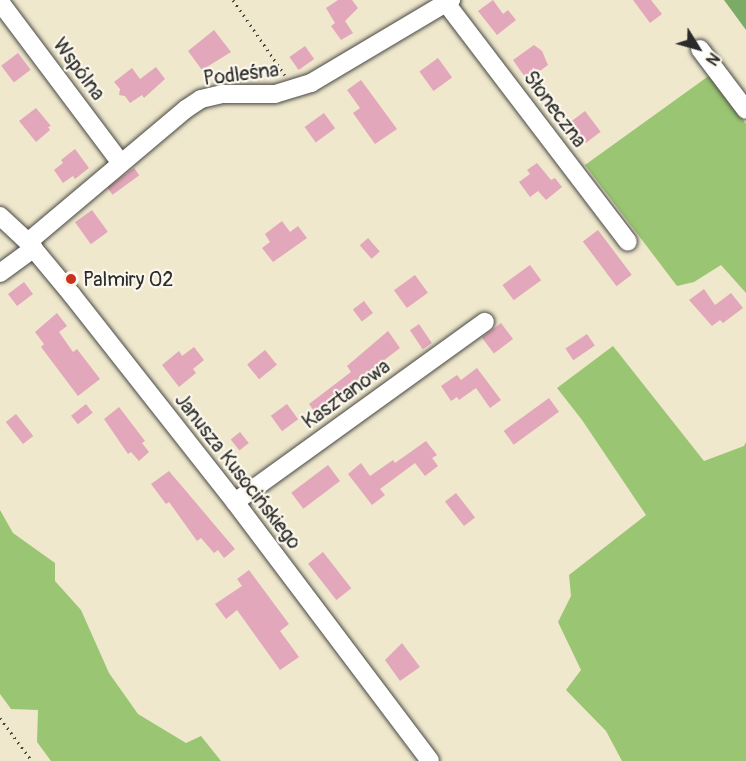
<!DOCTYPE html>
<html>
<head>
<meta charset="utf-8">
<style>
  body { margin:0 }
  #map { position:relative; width:746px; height:761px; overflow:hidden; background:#efe8cd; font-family:Pangolin,sans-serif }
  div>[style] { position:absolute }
  .green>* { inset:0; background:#9ac673 }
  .forest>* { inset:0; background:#7bab65 }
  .building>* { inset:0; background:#e2a7ba; transform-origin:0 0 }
  .path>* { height:3px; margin-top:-1.5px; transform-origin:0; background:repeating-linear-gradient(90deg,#484743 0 1.5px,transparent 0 6px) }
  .roads { filter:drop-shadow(0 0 2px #484743) drop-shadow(0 0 2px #484743) }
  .minor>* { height:18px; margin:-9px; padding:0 9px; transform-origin:9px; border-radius:9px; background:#fff }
  .dots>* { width:16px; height:16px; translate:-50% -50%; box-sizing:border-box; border:3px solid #fbf7ec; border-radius:50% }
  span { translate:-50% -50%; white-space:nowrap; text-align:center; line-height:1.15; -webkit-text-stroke:4.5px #fbf7ec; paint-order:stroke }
  .street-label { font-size:20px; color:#2b2b2b }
  .poi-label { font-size:20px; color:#2b2b2b }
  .left { translate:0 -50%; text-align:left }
  .north { position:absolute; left:668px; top:18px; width:60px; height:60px; -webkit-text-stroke:4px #fbf7ec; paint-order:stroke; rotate:127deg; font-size:16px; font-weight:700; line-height:24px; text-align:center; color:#2b2b2b }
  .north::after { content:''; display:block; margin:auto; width:21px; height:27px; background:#2b2b2b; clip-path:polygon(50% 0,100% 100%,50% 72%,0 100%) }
</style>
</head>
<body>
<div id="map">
  <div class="green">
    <div style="clip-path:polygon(710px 75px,746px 124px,746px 293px,721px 265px,694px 282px,677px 286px,585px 165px)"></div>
    <div style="clip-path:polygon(613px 346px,704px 461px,744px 446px,746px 442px,746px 761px,622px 761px,606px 731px,566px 690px,581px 670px,558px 622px,571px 596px,569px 575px,646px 515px,582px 420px,557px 388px)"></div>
    <div style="clip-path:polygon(0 510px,13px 533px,55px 563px,55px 581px,81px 610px,109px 673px,138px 714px,186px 743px,201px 736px,221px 761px,51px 761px,37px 742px,38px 710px,11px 709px,0 694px)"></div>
  </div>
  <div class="forest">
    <div style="clip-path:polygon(724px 0,746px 0,746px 30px)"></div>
  </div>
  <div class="building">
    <div style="clip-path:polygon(338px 0,352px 0,358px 8px,345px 21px,353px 33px,341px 40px,331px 26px,335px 23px,326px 8px)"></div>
    <div style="clip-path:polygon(493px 0,503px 14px,508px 10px,516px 20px,497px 35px,478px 11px)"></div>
    <div style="clip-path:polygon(633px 0,651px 0,662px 14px,650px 23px)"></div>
    <div style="clip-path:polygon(214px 30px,231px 52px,202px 70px,188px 51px)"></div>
    <div style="clip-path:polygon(534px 45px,542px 51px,548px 65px,527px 80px,513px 60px)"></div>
    <div style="left:305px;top:46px;width:16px;height:19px;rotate:55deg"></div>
    <div style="left:18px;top:53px;width:21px;height:21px;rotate:53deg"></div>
    <div style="left:438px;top:58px;width:24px;height:23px;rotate:54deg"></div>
    <div style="clip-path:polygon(156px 67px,165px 79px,144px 98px,142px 95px,130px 103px,125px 96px,119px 95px,120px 89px,114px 82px,132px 68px,140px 79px)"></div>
    <div style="clip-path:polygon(361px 80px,397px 129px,375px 144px,353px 113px,360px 108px,347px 90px)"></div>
    <div style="clip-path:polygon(36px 108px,51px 126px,48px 127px,50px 130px,36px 142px,19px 121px)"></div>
    <div style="left:585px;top:111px;width:26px;height:26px;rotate:53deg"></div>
    <div style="left:324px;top:113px;width:19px;height:24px;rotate:54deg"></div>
    <div style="clip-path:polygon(75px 149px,89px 168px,75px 179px,73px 176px,63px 183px,54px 170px,63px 163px,61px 160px)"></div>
    <div style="clip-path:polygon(537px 163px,551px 180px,555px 178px,562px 187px,546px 200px,538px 191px,530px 197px,519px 182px,530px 174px,527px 170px)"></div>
    <div style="left:134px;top:168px;width:9px;height:33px;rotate:54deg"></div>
    <div style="left:92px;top:210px;width:27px;height:21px;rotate:54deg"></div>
    <div style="clip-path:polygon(282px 221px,290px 232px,298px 226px,307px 238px,273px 262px,262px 248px,270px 242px,265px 234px)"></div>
    <div style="left:598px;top:230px;width:56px;height:19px;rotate:53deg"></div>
    <div style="left:368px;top:238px;width:18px;height:11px;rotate:49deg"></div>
    <div style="left:530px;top:265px;width:19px;height:34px;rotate:54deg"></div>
    <div style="left:415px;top:275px;width:22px;height:26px;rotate:54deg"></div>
    <div style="left:24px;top:282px;width:15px;height:20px;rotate:53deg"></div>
    <div style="clip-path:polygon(704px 289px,715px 305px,731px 293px,743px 308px,723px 323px,720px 320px,712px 326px,689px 300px)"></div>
    <div style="left:364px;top:301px;width:15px;height:14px;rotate:53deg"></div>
    <div style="clip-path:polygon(57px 313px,67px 326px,59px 332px,73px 352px,77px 349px,100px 379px,78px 396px,41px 347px,44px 344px,35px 332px)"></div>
    <div style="left:501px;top:323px;width:20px;height:24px;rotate:53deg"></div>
    <div style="left:419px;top:324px;width:23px;height:11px;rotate:56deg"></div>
    <div style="clip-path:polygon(388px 331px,400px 348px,331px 401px,335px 406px,319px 418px,309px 404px,351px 372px,347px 366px)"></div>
    <div style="left:587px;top:334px;width:14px;height:26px;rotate:56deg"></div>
    <div style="clip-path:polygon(194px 347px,204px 360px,193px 369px,196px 373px,179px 387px,162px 365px,179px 351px,182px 356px)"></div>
    <div style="left:265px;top:350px;width:19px;height:23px;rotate:51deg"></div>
    <div style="clip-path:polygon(477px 368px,501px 400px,490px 408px,476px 388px,459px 400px,457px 397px,451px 401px,441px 386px,457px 375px,461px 380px)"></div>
    <div style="left:549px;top:398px;width:17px;height:56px;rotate:54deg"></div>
    <div style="left:86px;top:404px;width:11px;height:19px;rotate:52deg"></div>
    <div style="left:287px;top:404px;width:19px;height:20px;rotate:54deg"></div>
    <div style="clip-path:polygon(119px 407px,145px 441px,142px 443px,149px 452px,139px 461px,131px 452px,128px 454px,104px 419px)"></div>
    <div style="left:16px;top:414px;width:28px;height:13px;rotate:52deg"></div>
    <div style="left:240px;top:432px;width:14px;height:12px;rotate:51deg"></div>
    <div style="clip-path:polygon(426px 441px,437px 455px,432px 458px,438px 466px,425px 476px,415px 463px,380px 489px,385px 495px,372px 505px,348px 474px,361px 463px,370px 476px,393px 460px,395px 463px)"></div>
    <div style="left:328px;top:465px;width:20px;height:46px;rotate:53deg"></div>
    <div style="clip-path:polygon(169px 471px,235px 549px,224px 558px,218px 550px,214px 553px,201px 538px,197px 541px,169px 502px,166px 504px,151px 484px)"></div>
    <div style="left:456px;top:493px;width:31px;height:14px;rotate:52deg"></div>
    <div style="left:323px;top:552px;width:46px;height:19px;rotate:52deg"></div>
    <div style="clip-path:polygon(249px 570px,289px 624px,280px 631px,299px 657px,280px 670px,237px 610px,226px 619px,215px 604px,242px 586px,237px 579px)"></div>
    <div style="clip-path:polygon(402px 643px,420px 667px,400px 681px,385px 660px)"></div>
  </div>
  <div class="path">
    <div style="left:233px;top:0;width:91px;rotate:55.3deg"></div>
    <div style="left:0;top:718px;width:54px;rotate:53.3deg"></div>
  </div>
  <div class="roads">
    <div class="minor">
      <div style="left:0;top:2px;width:201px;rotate:53.1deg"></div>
      <div style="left:446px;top:3px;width:300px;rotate:52.7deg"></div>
      <div style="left:700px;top:49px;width:76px;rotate:53deg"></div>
      <div style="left:0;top:216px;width:38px;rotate:43deg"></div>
      <div style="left:28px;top:242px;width:69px;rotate:50.3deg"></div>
      <div style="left:72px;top:295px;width:263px;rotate:51.8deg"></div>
      <div style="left:235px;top:502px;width:324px;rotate:53deg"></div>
      <div style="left:28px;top:242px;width:207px;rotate:-40.1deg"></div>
      <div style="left:186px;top:109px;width:18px;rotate:-34deg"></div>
      <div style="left:201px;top:99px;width:23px;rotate:-13deg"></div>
      <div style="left:223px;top:94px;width:52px"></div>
      <div style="left:275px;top:94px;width:38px;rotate:-17deg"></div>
      <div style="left:311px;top:83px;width:163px;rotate:-30.7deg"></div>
      <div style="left:0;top:273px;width:42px;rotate:-36.3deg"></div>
      <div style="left:235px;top:502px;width:308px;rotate:-35.8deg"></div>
    </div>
  </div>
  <div class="dots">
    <div style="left:71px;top:279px;background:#c8321e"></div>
  </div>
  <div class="street-label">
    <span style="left:79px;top:69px;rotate:53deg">Wspólna</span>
    <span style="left:241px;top:74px;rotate:-7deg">Podleśna</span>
    <span style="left:555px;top:109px;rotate:53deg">Słoneczna</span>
    <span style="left:346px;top:394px;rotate:-36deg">Kasztanowa</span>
    <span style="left:238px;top:471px;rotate:52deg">Janusza Kusocińskiego</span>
  </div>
  <div class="poi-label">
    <span class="left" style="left:83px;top:279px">Palmiry 02</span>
  </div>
  <div class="north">N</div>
</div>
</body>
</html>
